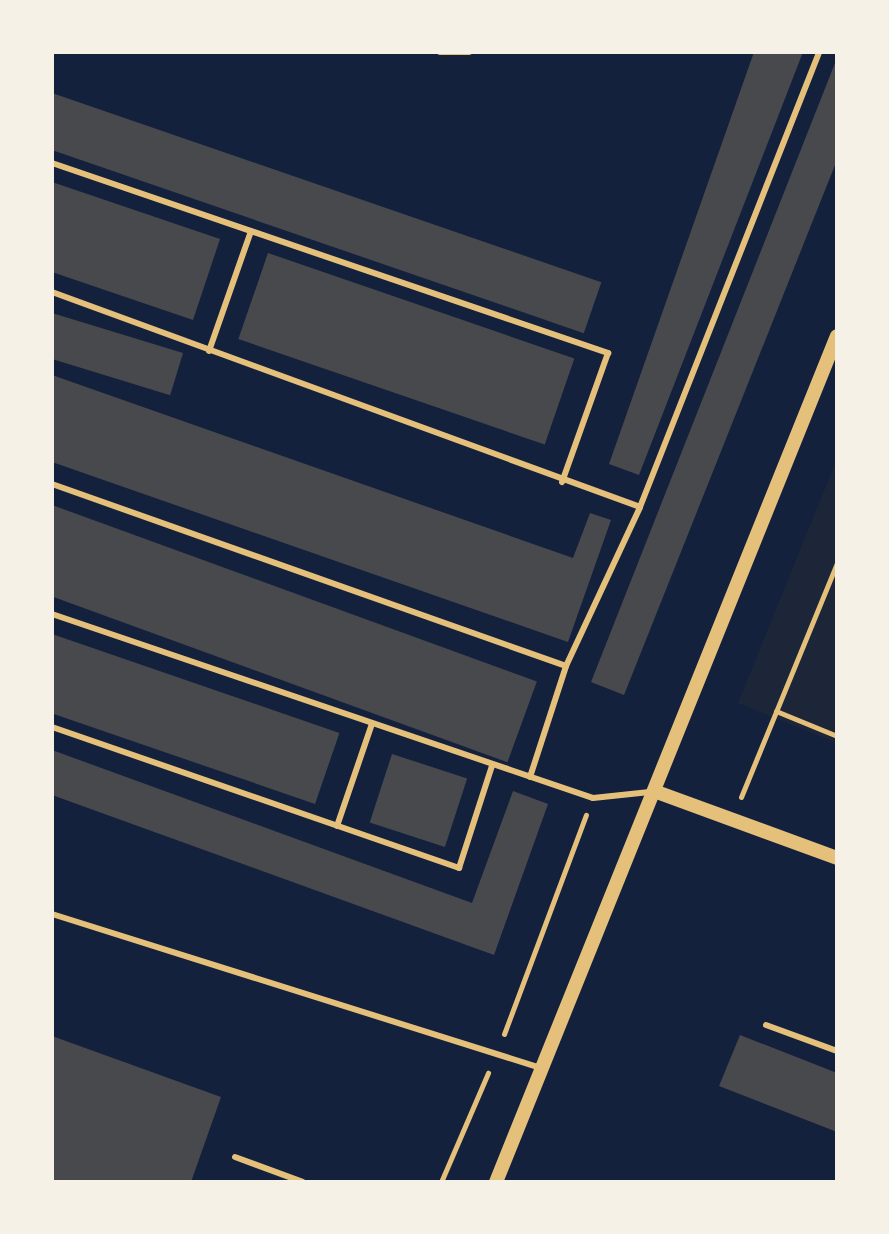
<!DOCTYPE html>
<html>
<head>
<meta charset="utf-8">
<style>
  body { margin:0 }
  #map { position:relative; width:889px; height:1234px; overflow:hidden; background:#14213d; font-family:"Exo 2",sans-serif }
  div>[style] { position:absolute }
  .green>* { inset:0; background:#1d2539 }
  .building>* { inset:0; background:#48494c; transform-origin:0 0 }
  .path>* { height:5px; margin:-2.5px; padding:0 2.5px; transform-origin:2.5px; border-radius:2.5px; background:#e5c07b }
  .service>* { height:6px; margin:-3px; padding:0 3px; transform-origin:3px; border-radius:3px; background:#e5c07b }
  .tertiary>* { height:14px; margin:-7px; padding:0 7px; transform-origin:7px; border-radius:7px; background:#e5c07b }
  span { translate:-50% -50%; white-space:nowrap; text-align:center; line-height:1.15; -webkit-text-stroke:6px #f6f1e7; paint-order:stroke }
  .frame { position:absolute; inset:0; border:54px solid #f6f1e7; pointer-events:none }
</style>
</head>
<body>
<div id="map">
  <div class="green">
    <div style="clip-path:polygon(837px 459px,837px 743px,738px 703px)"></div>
  </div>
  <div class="building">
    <div style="clip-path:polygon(754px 52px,803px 52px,639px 475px,609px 464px)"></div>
    <div style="clip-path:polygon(837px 58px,837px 160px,624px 695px,591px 682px)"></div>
    <div style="left:52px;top:93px;width:581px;height:54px;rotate:19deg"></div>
    <div style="clip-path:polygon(52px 182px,220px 239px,193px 320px,52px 272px)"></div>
    <div style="left:268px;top:253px;width:324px;height:91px;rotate:19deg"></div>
    <div style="left:52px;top:313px;width:137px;height:44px;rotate:17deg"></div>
    <div style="clip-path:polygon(52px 375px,573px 558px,590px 513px,611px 520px,568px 642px,52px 462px)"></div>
    <div style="left:52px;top:505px;width:516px;height:86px;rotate:20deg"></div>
    <div style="left:52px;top:634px;width:304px;height:75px;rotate:19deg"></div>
    <div style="clip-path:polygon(52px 750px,472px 903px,513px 791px,548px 804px,494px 955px,52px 795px)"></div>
    <div style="left:392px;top:754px;width:79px;height:72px;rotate:18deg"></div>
    <div style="clip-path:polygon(740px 1035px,837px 1073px,837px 1132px,719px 1086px)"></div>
    <div style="clip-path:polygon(52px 1036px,221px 1097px,191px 1182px,52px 1182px)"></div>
  </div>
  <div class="path">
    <div style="left:776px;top:711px;width:66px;rotate:22.3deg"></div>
    <div style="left:741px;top:797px;width:253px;rotate:-67.7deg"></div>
    <div style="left:504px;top:1034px;width:234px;rotate:-69.5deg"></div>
    <div style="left:441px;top:1182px;width:119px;rotate:-66.7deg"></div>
  </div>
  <div class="service">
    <div style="left:440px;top:52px;width:29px"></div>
    <div style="left:52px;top:163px;width:588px;rotate:18.87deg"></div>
    <div style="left:608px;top:353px;width:137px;rotate:109.6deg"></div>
    <div style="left:52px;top:292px;width:626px;rotate:20.08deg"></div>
    <div style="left:209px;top:351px;width:127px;rotate:-70.7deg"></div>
    <div style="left:52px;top:484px;width:545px;rotate:19.5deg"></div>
    <div style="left:52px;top:614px;width:571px;rotate:18.78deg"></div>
    <div style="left:593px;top:798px;width:57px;rotate:-6deg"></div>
    <div style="left:52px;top:727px;width:431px;rotate:19.1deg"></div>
    <div style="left:459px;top:868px;width:107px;rotate:-72.1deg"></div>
    <div style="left:530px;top:777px;width:117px;rotate:-72deg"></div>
    <div style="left:566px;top:666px;width:175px;rotate:-65deg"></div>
    <div style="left:640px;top:507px;width:489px;rotate:-68.5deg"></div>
    <div style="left:337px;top:826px;width:108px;rotate:-71.1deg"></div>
    <div style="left:52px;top:914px;width:513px;rotate:17.48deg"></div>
    <div style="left:766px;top:1025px;width:76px;rotate:20.1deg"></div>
    <div style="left:235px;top:1157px;width:72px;rotate:20.2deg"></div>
  </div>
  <div class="tertiary">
    <div style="left:654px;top:791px;width:195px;rotate:20.1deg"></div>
    <div style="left:496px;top:1182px;width:912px;rotate:-68.05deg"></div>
  </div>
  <div class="frame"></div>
</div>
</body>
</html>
